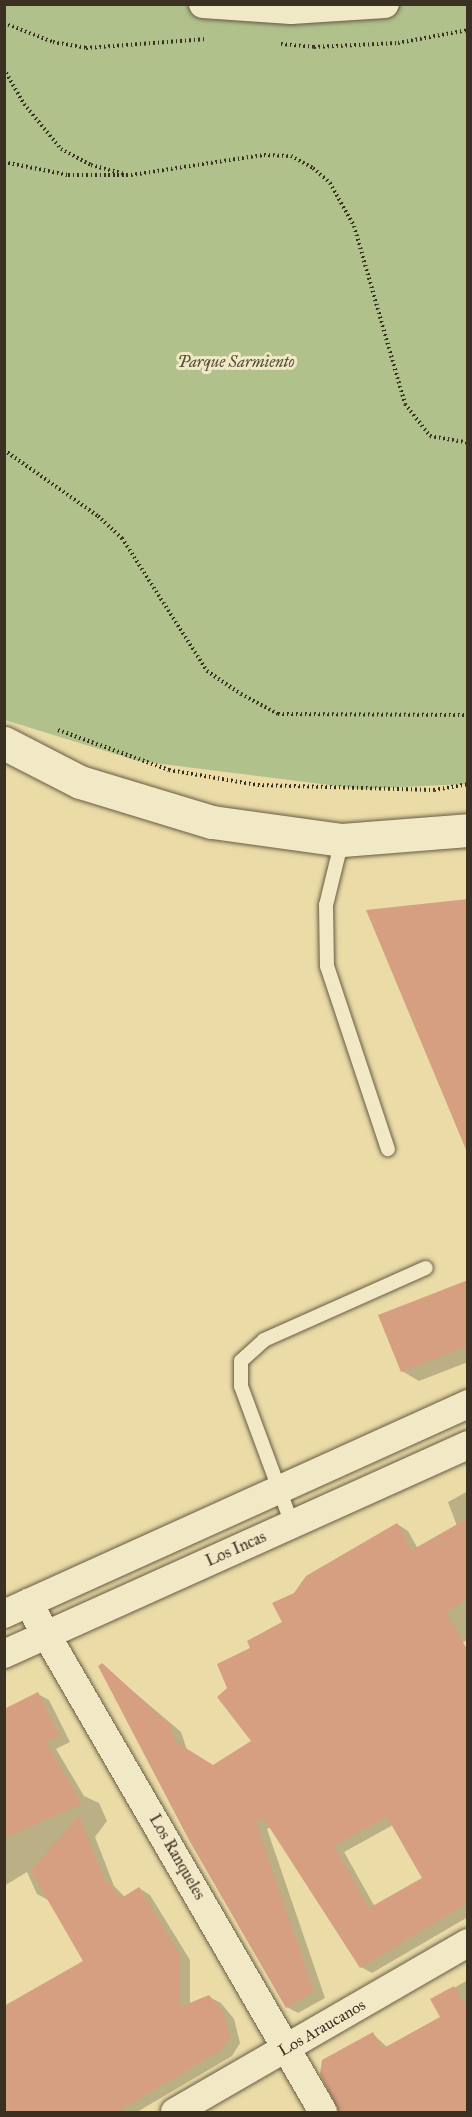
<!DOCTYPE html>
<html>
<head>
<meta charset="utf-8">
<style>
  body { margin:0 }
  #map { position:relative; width:472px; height:2117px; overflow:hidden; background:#eadba7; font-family:"IM FELL Great Primer",serif }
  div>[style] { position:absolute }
  .green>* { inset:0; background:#b1c18c }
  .shadow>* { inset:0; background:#0003 }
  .building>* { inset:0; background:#d69f81 }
  .path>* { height:4px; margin-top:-2px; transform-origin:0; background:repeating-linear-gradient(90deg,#3b3123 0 1.5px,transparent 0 4.5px) }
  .roads { filter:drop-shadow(0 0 2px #675c44) drop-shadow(0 0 2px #675c44) }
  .service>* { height:14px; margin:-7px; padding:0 7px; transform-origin:7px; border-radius:7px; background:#f1e8c6 }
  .minor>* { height:28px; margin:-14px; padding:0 14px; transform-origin:14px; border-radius:14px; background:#f1e8c6 }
  .secondary>* { height:33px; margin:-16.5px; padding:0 16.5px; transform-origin:16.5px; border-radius:16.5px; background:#f1e8c6 }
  span { translate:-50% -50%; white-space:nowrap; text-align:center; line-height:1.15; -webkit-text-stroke:6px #f1e8c6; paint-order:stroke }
  .park-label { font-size:16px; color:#534e38; font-style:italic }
  .street-label { font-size:16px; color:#3b3123 }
  .frame { position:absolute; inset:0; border:6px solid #3b3123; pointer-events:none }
</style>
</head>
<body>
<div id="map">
  <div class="green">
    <div style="clip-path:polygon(4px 5px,467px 5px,467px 784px,361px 789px,138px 761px,5px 720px)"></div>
  </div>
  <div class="shadow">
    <div style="clip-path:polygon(468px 1282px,468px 1362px,419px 1381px,402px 1371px)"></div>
    <div style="clip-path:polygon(evenodd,468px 1491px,468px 1640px,461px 1643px,468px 1656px,468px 1917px,372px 1973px,361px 1967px,271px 1827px,267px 1829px,325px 1998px,298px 2013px,287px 2007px,102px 1665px,181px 1732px,187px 1750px,214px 1766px,253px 1741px,229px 1689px,252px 1649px,284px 1623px,295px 1594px,397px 1524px,408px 1531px,418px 1549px,457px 1526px,448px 1502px,468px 1491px,393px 1825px,424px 1878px,375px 1907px,344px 1852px,393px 1825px)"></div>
    <div style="clip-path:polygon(38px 1694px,49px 1700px,70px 1742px,56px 1749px,84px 1796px,99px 1803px,107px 1821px,95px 1837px,114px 1886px,125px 1897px,139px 1888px,150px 1895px,190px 1960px,190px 2004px,209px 1997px,221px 2003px,234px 2019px,240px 2043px,232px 2056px,137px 2112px,4px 2112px,4px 2008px,85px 1961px,48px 1900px,37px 1894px,27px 1872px,4px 1886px,4px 1710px)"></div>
    <div style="clip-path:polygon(468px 1980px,468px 2112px,340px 2112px,322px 2074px,373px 2034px,388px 2048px,443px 2018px,433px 2000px)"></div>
  </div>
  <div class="building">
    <div style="clip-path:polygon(468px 899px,468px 1152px,467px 1152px,366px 910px)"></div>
    <div style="clip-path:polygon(468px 1280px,468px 1346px,401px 1372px,378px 1315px)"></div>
    <div style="clip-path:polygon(evenodd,468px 1518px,468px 1598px,446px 1612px,468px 1651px,468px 1903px,360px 1968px,264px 1819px,256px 1823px,314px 1992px,286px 2008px,189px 1840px,98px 1666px,102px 1663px,170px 1725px,176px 1742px,213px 1765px,251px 1741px,217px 1697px,227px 1688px,217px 1664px,250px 1648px,247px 1641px,282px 1622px,272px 1603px,294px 1593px,306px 1576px,397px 1523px,412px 1550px,468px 1518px,387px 1817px,422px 1878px,369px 1908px,334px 1846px,387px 1817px)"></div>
    <div style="clip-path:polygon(38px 1692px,60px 1736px,46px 1742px,82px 1804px,4px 1838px,4px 1709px)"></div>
    <div style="clip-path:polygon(79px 1815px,106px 1884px,110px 1882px,120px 1899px,139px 1887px,179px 1953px,180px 2007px,209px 1995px,223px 2011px,230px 2037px,221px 2050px,117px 2112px,4px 2112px,4px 2006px,83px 1961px,31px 1871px)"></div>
    <div style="clip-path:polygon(454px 1986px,464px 2004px,468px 2002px,468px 2112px,339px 2112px,320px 2074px,322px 2060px,373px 2032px,382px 2049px,440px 2017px,430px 1999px)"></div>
  </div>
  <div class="path">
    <div style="left:4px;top:23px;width:53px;rotate:21.2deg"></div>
    <div style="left:53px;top:42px;width:34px;rotate:10deg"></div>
    <div style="left:86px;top:48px;width:121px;rotate:-4.3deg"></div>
    <div style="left:281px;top:44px;width:33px;rotate:5deg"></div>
    <div style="left:314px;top:47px;width:84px;rotate:-2.7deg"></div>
    <div style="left:398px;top:43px;width:71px;rotate:-10.5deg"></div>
    <div style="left:4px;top:69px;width:40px;rotate:60.3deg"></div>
    <div style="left:24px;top:104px;width:58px;rotate:50.6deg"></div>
    <div style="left:61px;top:149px;width:34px;rotate:28deg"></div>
    <div style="left:91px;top:165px;width:34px;rotate:15deg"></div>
    <div style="left:4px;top:162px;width:65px;rotate:11.5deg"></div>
    <div style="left:68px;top:175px;width:63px"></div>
    <div style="left:131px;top:175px;width:134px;rotate:-8.6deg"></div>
    <div style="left:264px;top:155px;width:27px;rotate:2deg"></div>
    <div style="left:291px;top:156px;width:25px;rotate:29deg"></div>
    <div style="left:313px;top:168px;width:23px;rotate:41deg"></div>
    <div style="left:330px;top:183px;width:49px;rotate:60.8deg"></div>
    <div style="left:354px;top:226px;width:185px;rotate:74deg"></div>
    <div style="left:405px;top:404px;width:41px;rotate:52deg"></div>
    <div style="left:430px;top:436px;width:39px;rotate:10deg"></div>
    <div style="left:4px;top:450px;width:115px;rotate:35.1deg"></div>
    <div style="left:98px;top:516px;width:33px;rotate:43deg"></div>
    <div style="left:122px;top:538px;width:158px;rotate:57.4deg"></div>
    <div style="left:207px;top:671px;width:41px;rotate:34.1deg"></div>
    <div style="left:241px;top:694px;width:42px;rotate:28.4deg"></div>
    <div style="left:278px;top:714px;width:190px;rotate:0.3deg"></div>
    <div style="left:58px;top:730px;width:118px;rotate:19.8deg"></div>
    <div style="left:169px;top:770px;width:90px;rotate:9.6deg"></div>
    <div style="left:258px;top:785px;width:176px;rotate:1.6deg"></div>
    <div style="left:434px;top:790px;width:35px;rotate:-10deg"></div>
  </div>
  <div class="roads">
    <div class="service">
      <div style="left:342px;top:840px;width:67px;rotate:103.8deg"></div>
      <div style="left:326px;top:905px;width:61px;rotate:89.1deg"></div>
      <div style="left:327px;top:966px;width:193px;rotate:71.6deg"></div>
      <div style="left:292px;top:1524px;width:147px;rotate:-110.3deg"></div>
      <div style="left:241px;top:1386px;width:25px;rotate:-90deg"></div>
      <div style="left:241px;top:1361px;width:31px;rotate:-42deg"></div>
      <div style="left:264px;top:1340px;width:177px;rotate:-24deg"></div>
    </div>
    <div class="minor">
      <div style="left:203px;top:4px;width:88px;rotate:3.9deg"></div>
      <div style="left:291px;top:10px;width:94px;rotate:-3.7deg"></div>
      <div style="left:28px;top:1603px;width:588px;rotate:59.9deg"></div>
      <div style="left:4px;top:1614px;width:509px;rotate:-24.35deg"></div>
      <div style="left:4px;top:1654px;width:509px;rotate:-24.25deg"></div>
      <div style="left:175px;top:2112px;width:338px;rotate:-30deg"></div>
    </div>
    <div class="secondary">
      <div style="left:4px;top:743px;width:85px;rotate:27.2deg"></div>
      <div style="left:80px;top:782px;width:138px;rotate:16.9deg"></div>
      <div style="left:212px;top:822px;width:131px;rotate:7.9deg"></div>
      <div style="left:342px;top:840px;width:126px;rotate:-4.5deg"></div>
    </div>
  </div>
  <div class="park-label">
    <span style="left:236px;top:362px">Parque Sarmiento</span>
  </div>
  <div class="street-label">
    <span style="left:236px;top:1549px;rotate:-24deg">Los Incas</span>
    <span style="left:177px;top:1857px;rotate:60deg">Los Ranqueles</span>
    <span style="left:322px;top:2028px;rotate:-30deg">Los Araucanos</span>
  </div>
  <div class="frame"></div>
</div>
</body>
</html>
